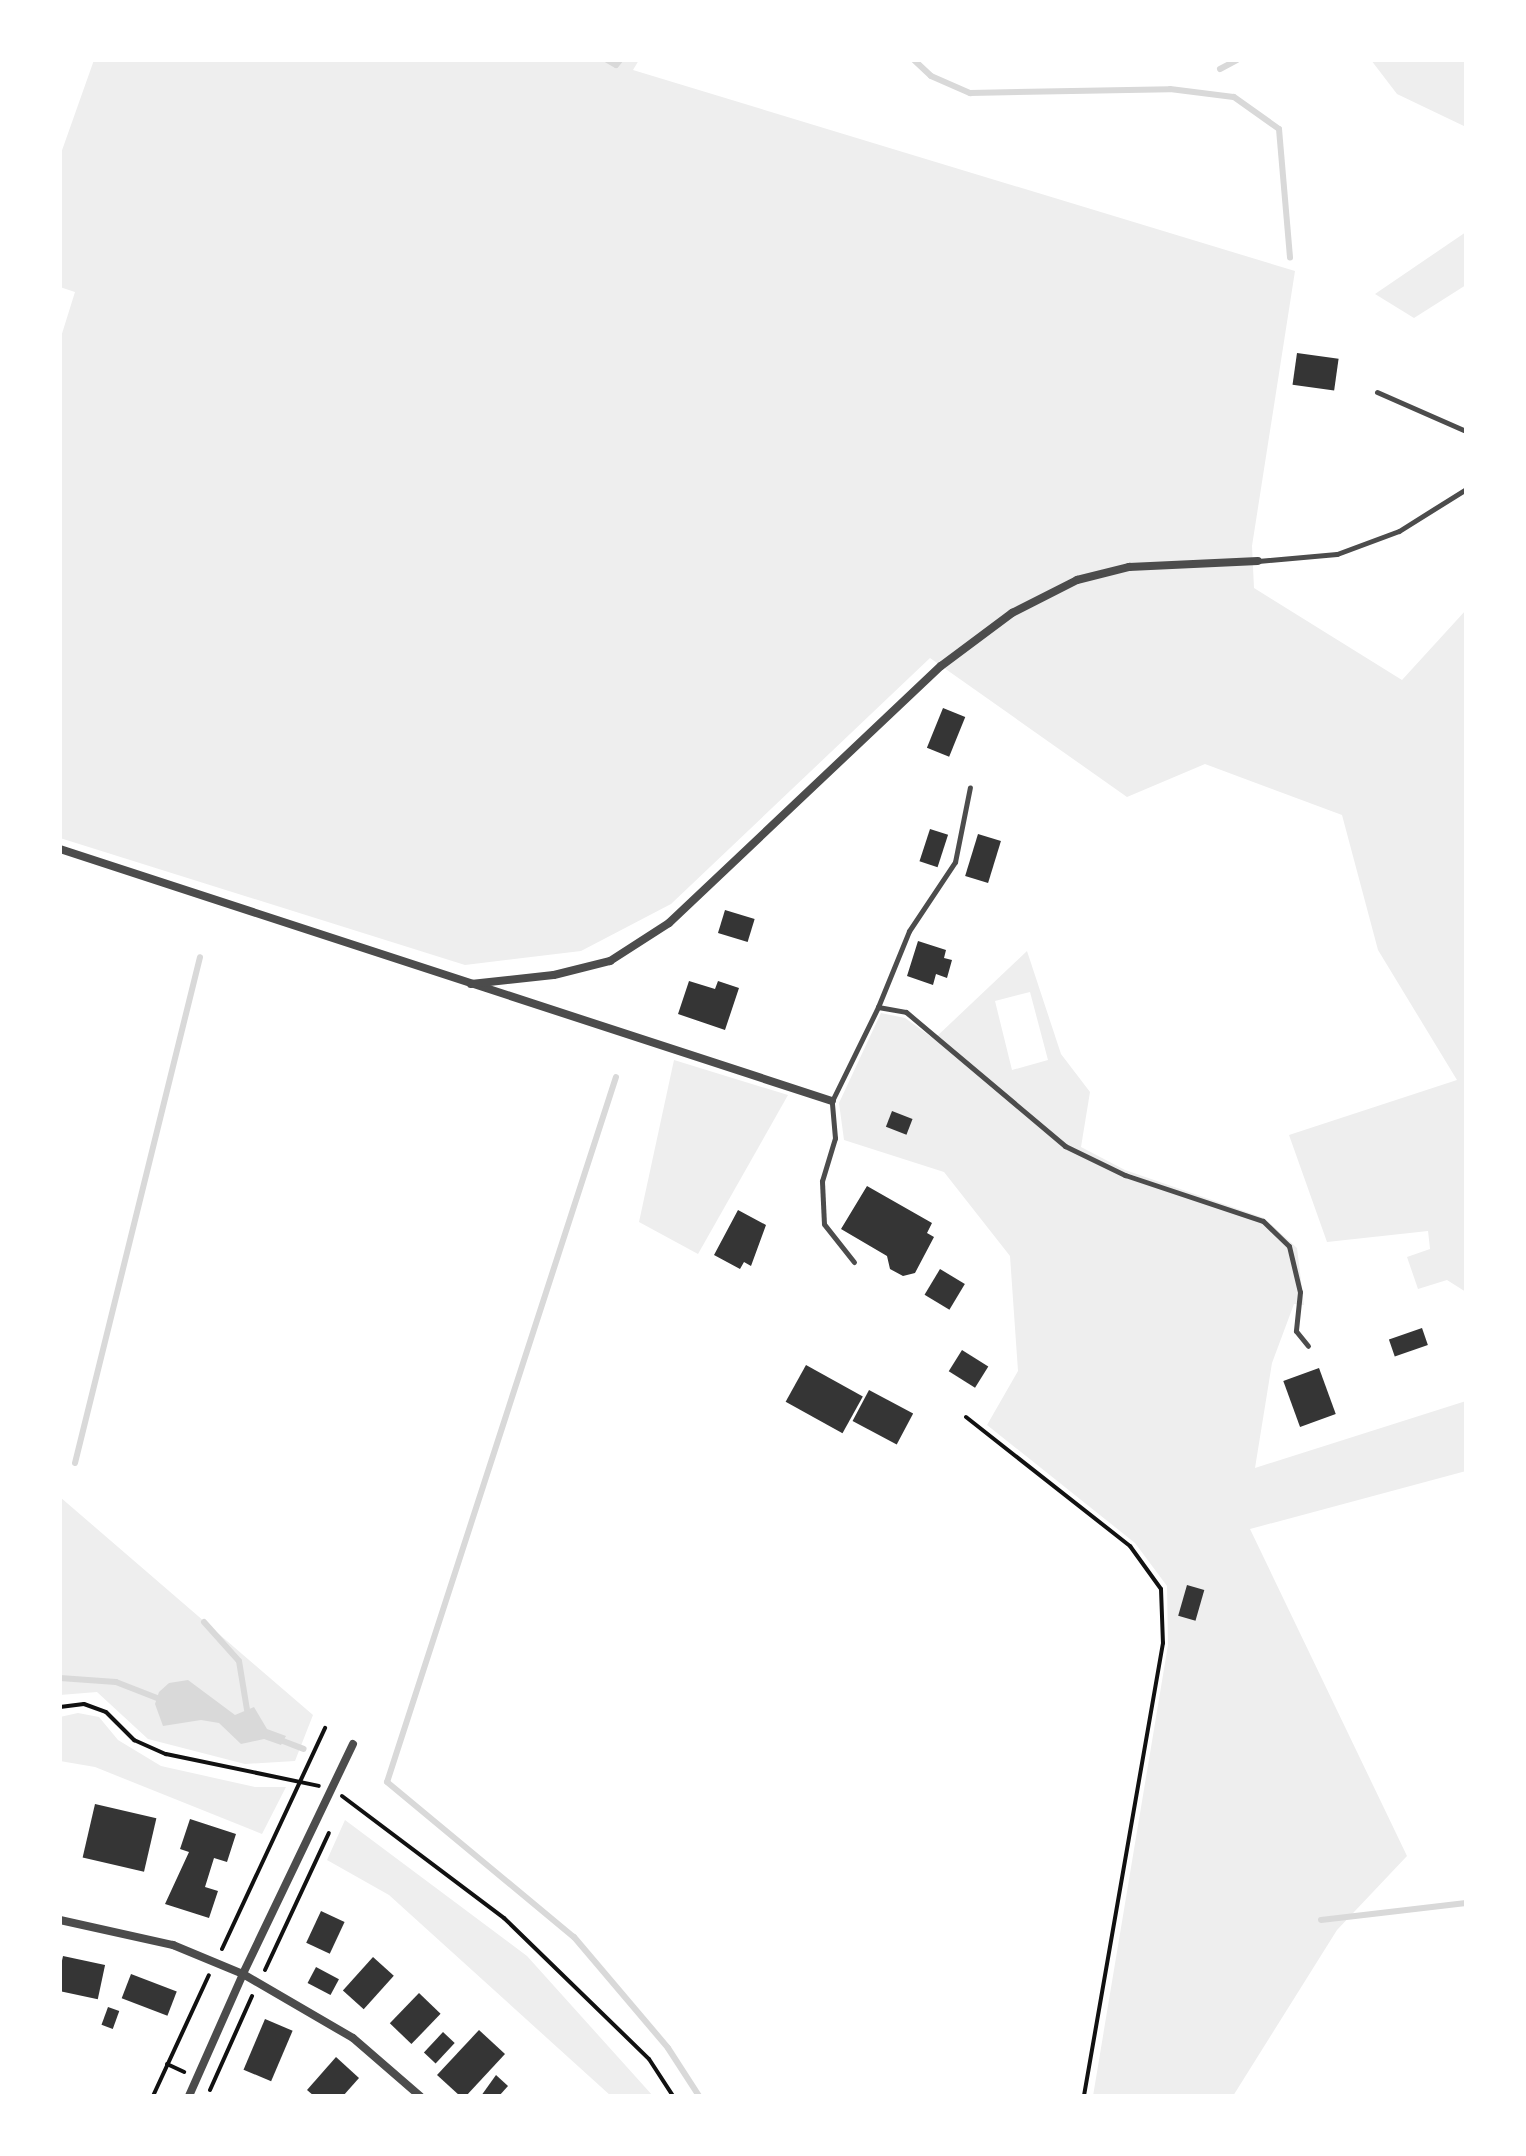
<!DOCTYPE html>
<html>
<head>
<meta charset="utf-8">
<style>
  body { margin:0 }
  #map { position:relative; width:1526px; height:2156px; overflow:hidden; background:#fff; font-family:"Asap Condensed",sans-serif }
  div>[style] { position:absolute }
  .green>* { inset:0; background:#eee }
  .water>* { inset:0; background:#d9d9d9 }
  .stream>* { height:6px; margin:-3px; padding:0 3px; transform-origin:3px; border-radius:3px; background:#d9d9d9 }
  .building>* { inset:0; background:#353535; transform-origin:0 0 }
  .path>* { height:4px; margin:-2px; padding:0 2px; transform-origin:2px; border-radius:2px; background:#111 }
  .service>* { height:5px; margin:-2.5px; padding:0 2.5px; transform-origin:2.5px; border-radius:2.5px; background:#4c4c4c }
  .minor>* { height:8px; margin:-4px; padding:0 4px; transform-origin:4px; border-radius:4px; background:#4c4c4c }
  span { translate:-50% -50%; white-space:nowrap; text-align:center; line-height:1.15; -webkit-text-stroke:6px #fff; paint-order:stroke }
  .frame { position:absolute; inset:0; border:62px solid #fff; pointer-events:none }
</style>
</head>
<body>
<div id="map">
  <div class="green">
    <div style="clip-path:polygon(94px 60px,639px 60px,633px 70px,1295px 271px,1252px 546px,1254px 588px,1402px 680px,1466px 610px,1466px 1292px,1447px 1280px,1418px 1289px,1407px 1257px,1430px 1249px,1428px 1231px,1327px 1242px,1289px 1135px,1457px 1080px,1378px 950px,1342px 815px,1205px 764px,1127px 797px,930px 658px,671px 904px,581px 951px,465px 965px,60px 838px,60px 340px,75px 292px,60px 287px,60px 156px)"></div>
    <div style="clip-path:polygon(1371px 60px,1466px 60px,1466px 127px,1397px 94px)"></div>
    <div style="clip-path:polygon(1466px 232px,1466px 285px,1414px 318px,1375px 294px)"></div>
    <div style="clip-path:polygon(evenodd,1027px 951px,1061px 1054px,1090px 1092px,1081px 1147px,1125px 1170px,1264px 1218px,1297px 1248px,1304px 1305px,1294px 1304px,1272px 1363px,1255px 1468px,1466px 1401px,1466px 1471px,1250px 1529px,1407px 1856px,1337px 1930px,1233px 2096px,1093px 2096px,1168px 1645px,1167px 1586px,1135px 1543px,987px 1425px,1018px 1371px,1010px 1256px,944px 1172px,844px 1140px,839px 1103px,881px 1013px,905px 1018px,934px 1039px,1027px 951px,1030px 992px,1048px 1060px,1012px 1070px,995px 1001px,1030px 992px)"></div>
    <div style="clip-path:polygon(674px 1060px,788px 1095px,698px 1254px,639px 1222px)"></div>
    <div style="clip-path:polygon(60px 1497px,313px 1715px,295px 1761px,245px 1764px,148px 1739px,97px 1692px,60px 1695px)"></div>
    <div style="clip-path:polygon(78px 1713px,99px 1717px,118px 1740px,161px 1766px,255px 1787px,286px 1787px,262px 1834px,95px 1767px,60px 1761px,60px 1717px)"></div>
    <div style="clip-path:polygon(345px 1820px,527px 1956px,653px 2096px,611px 2096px,389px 1895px,327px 1860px)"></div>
  </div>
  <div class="water">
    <div style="clip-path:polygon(188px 1680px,235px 1715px,254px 1707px,267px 1729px,286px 1736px,281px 1745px,264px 1739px,241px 1744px,219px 1723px,201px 1720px,163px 1726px,155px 1704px,159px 1692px,169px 1683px)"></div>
  </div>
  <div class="stream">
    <div style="left:607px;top:60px;width:10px;rotate:29deg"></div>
    <div style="left:616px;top:65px;width:6px;rotate:-51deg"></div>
    <div style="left:914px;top:60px;width:23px;rotate:43deg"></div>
    <div style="left:931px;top:76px;width:43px;rotate:23.6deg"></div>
    <div style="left:970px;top:93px;width:200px;rotate:-1.1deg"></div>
    <div style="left:1170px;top:89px;width:64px;rotate:7.1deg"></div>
    <div style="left:1234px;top:97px;width:55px;rotate:35.4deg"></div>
    <div style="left:1279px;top:129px;width:129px;rotate:85.1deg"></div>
    <div style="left:1220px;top:69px;width:19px;rotate:-28deg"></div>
    <div style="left:616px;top:1077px;width:741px;rotate:107.99deg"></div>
    <div style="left:387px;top:1782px;width:243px;rotate:39.7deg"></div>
    <div style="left:574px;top:1937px;width:145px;rotate:49.7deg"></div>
    <div style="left:668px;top:2048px;width:57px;rotate:57.1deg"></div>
    <div style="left:75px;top:1463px;width:521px;rotate:-76.12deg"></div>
    <div style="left:204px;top:1622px;width:52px;rotate:48.1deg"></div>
    <div style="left:239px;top:1661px;width:50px;rotate:80.7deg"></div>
    <div style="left:60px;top:1678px;width:56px;rotate:4.1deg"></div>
    <div style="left:116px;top:1682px;width:44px;rotate:21.3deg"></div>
    <div style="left:283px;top:1741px;width:22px;rotate:21deg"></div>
    <div style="left:1321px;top:1920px;width:146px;rotate:-6.7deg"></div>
  </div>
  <div class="building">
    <div style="left:1297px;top:353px;width:42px;height:32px;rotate:8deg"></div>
    <div style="left:943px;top:708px;width:24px;height:43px;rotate:22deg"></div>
    <div style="left:930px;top:829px;width:19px;height:34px;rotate:18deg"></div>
    <div style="left:978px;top:834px;width:24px;height:44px;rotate:17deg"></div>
    <div style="left:725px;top:910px;width:31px;height:24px;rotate:17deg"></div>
    <div style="clip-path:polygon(918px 941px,946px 950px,944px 958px,952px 960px,947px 978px,936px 974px,933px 985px,907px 976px)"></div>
    <div style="clip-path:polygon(689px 981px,715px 989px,718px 981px,739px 988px,725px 1030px,678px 1014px)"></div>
    <div style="left:892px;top:1111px;width:22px;height:17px;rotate:21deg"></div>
    <div style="clip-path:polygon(867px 1186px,932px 1223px,927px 1233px,934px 1237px,915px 1273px,903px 1276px,890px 1269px,887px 1256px,841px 1229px)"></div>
    <div style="clip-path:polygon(738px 1210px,766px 1225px,751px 1266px,744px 1262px,740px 1269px,714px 1255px)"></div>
    <div style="left:940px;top:1269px;width:29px;height:30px;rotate:31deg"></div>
    <div style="left:1422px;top:1328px;width:18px;height:35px;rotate:71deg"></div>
    <div style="left:962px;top:1350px;width:31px;height:25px;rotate:32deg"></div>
    <div style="left:806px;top:1365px;width:65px;height:42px;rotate:29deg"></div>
    <div style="left:1319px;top:1368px;width:49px;height:38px;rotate:70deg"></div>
    <div style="left:869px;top:1390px;width:50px;height:35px;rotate:28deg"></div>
    <div style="left:1187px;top:1585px;width:18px;height:32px;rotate:16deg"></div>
    <div style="left:95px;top:1804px;width:63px;height:55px;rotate:13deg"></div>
    <div style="clip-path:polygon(190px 1819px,236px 1834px,227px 1862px,214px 1858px,205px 1887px,218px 1891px,209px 1918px,165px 1904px,189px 1852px,180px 1849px)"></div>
    <div style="left:321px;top:1911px;width:26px;height:35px;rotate:25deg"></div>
    <div style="left:63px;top:1956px;width:43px;height:35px;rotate:12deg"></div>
    <div style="left:373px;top:1957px;width:28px;height:45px;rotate:42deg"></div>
    <div style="left:316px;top:1967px;width:26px;height:18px;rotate:28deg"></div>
    <div style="left:131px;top:1974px;width:49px;height:26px;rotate:21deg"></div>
    <div style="left:419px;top:1993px;width:30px;height:42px;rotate:44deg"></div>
    <div style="left:108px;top:2007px;width:12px;height:19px;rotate:20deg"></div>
    <div style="left:265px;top:2019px;width:30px;height:55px;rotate:23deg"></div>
    <div style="clip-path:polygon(479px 2030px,505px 2054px,466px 2096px,460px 2096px,437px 2075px)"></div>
    <div style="left:443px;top:2032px;width:16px;height:28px;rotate:43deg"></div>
    <div style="clip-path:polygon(336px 2057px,359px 2078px,343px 2096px,314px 2096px,307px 2090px)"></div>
    <div style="clip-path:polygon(496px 2075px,508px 2086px,499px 2096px,481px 2096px)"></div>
  </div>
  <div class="path">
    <div style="left:966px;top:1417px;width:209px;rotate:38.2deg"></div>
    <div style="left:1130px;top:1546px;width:53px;rotate:54.2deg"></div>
    <div style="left:1161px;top:1589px;width:54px;rotate:87.9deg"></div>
    <div style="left:1163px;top:1643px;width:460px;rotate:99.9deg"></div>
    <div style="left:60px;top:1707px;width:24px;rotate:-7deg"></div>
    <div style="left:84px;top:1704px;width:23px;rotate:20deg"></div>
    <div style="left:106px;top:1712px;width:40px;rotate:45deg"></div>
    <div style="left:134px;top:1740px;width:35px;rotate:24deg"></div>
    <div style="left:166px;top:1754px;width:156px;rotate:11.8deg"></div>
    <div style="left:342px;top:1796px;width:203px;rotate:37deg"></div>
    <div style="left:504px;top:1918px;width:202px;rotate:44.2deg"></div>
    <div style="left:649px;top:2059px;width:44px;rotate:57deg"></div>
    <div style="left:222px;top:1949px;width:244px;rotate:-65deg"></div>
    <div style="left:265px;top:1970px;width:151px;rotate:-65deg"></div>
    <div style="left:167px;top:2064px;width:19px;rotate:25deg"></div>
    <div style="left:210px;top:2090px;width:103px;rotate:-65.9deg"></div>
    <div style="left:153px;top:2096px;width:133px;rotate:-65.2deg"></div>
  </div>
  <div class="service">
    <div style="left:1377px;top:392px;width:97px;rotate:23.7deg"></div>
    <div style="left:1258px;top:561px;width:79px;rotate:-5.1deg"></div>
    <div style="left:1337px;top:554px;width:66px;rotate:-20.4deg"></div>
    <div style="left:1399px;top:531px;width:79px;rotate:-32.1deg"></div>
    <div style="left:878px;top:1007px;width:82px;rotate:-67.8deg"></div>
    <div style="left:909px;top:931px;width:83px;rotate:-56.3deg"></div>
    <div style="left:955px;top:862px;width:76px;rotate:-78.7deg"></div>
    <div style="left:854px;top:1262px;width:48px;rotate:-128.3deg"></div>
    <div style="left:824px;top:1224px;width:43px;rotate:-92.7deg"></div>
    <div style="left:822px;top:1181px;width:45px;rotate:-73.2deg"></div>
    <div style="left:835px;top:1138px;width:37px;rotate:-95deg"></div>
    <div style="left:832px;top:1101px;width:105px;rotate:-63.9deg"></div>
    <div style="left:878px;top:1007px;width:28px;rotate:10deg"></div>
    <div style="left:906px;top:1012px;width:208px;rotate:40.1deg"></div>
    <div style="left:1065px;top:1146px;width:67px;rotate:25.8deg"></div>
    <div style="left:1125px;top:1175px;width:145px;rotate:18.4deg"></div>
    <div style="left:1263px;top:1221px;width:36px;rotate:44deg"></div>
    <div style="left:1289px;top:1246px;width:47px;rotate:76.6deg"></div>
    <div style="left:1300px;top:1292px;width:39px;rotate:96deg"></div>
    <div style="left:1296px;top:1331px;width:19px;rotate:51deg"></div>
  </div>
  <div class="minor">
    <div style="left:60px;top:849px;width:812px;rotate:18.08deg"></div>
    <div style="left:471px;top:984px;width:83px;rotate:-6.2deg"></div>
    <div style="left:554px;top:975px;width:58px;rotate:-14deg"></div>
    <div style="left:610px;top:961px;width:70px;rotate:-32.8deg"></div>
    <div style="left:669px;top:923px;width:374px;rotate:-43.4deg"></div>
    <div style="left:941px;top:666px;width:89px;rotate:-36.7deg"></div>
    <div style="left:1012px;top:613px;width:73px;rotate:-26.9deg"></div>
    <div style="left:1077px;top:580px;width:54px;rotate:-14deg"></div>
    <div style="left:1129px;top:567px;width:129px;rotate:-2.7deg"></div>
    <div style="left:353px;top:1744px;width:255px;rotate:115.6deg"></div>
    <div style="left:243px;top:1974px;width:127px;rotate:30.2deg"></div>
    <div style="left:353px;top:2038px;width:89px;rotate:40.9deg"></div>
    <div style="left:60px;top:1920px;width:116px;rotate:12.5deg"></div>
    <div style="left:173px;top:1945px;width:76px;rotate:22.5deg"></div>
    <div style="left:243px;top:1974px;width:133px;rotate:113.9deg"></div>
  </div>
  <div class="frame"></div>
</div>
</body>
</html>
